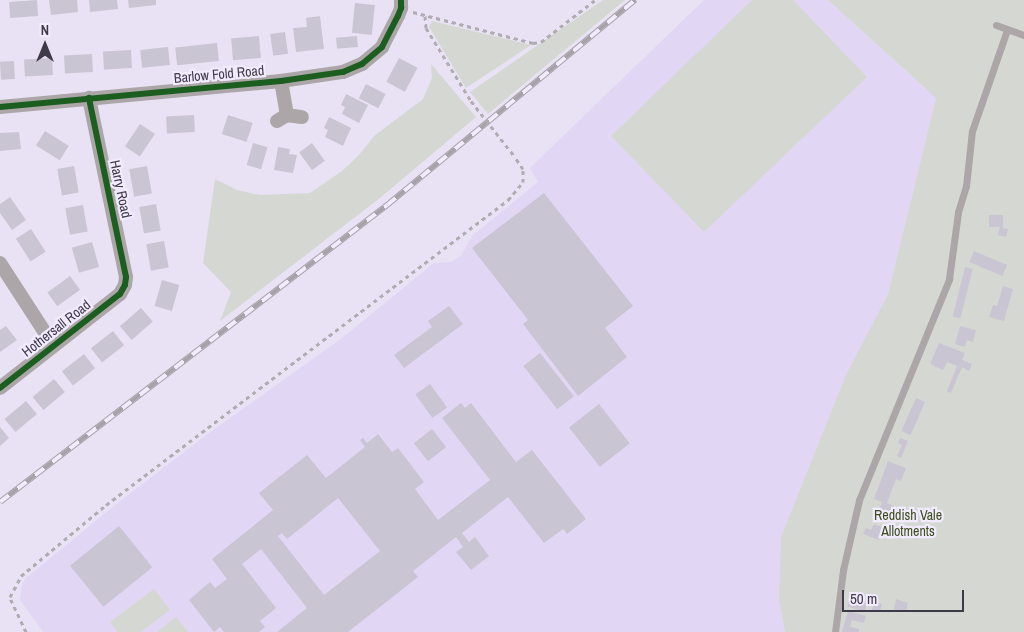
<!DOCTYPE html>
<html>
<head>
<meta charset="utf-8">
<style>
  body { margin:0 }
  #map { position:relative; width:1024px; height:632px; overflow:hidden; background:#e8e2f4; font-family:"Archivo Narrow",sans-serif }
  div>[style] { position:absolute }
  .built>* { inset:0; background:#e1d6f4 }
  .green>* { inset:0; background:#d5d8d2 }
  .building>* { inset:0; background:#cac5d3; transform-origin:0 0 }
  .path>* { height:3px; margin-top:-1.5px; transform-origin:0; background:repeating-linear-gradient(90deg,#b1acb1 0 4px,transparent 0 8px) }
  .service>* { height:7px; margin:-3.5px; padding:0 3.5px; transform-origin:3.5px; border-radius:3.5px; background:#aca6a8 }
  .minor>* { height:14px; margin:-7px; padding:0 7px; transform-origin:7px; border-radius:7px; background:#aca6a8 }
  .rail>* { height:5.5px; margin-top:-2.75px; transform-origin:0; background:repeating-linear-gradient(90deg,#f2ebfe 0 11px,#a7a2a9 0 22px); box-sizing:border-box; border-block:1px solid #a7a2a9 }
  .path-bridge>* { height:3px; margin-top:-1.5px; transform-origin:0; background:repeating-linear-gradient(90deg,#b1acb1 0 4px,transparent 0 8px) }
  .cycleway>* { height:6px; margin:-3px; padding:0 3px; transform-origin:3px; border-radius:3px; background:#1b5e20 }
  span { translate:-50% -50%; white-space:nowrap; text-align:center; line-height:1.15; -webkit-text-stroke:4.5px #f2ebfe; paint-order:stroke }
  .street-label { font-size:14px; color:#3f3a47 }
  .park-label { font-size:14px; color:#3d4d1c }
  .north { position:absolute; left:20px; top:20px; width:50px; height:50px; -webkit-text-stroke:4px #f2ebfe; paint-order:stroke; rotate:0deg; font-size:14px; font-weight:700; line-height:20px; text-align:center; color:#3f3a47 }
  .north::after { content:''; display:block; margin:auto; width:18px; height:22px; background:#3f3a47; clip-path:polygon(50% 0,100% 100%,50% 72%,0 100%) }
  .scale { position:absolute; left:842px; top:590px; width:122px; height:22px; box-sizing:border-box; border:2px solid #3f3a47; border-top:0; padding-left:6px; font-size:15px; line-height:18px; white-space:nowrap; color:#3f3a47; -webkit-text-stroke:4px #f2ebfe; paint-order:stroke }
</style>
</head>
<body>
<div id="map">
  <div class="built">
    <div style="clip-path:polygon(704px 0,828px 0,936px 98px,888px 294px,876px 318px,779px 601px,785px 632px,43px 632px,20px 600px,22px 584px,25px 579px,114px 506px,205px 436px,342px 338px,434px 263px,452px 262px,461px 256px,472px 236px,538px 182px,530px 168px)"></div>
  </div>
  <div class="green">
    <div style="clip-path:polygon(603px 0,625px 0,488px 114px,470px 92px)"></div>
    <div style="clip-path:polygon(752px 0,793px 0,867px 77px,704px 232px,611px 136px)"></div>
    <div style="clip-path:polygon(828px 0,1024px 0,1024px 632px,785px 632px,779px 601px,781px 537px,846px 375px,888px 294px,936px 98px)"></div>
    <div style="clip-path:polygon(432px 21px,531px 45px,466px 88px,429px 27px)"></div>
    <div style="clip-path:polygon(431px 64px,476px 117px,380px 198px,220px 321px,231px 292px,203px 263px,215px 179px,237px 190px,260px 195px,310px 193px,342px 171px,358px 156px,374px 136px,423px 99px,432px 78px)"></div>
    <div style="clip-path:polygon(154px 589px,170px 610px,141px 632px,118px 632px,110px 622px)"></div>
    <div style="clip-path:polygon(176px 617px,188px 632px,157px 632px)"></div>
  </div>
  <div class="building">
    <div style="left:37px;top:0;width:16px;height:28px;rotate:86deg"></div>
    <div style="clip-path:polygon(49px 0,77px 0,78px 12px,51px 15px)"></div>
    <div style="clip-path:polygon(89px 0,117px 0,118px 9px,90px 12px)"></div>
    <div style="clip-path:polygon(128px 0,156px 0,156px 5px,129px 8px)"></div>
    <div style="left:355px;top:3px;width:20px;height:30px;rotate:6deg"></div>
    <div style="clip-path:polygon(320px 16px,324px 49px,296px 52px,293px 28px,307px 27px,306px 18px)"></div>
    <div style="left:285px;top:32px;width:22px;height:15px;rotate:82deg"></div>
    <div style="left:259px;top:36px;width:22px;height:28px;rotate:85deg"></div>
    <div style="left:357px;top:36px;width:11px;height:21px;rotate:85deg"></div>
    <div style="left:217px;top:43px;width:18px;height:42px;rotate:84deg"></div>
    <div style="left:168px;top:47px;width:18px;height:28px;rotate:84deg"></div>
    <div style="left:131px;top:50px;width:18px;height:28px;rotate:87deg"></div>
    <div style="left:92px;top:54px;width:18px;height:28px;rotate:87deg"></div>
    <div style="left:52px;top:58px;width:17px;height:28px;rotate:87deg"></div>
    <div style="left:399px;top:58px;width:21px;height:27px;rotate:28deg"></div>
    <div style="left:14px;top:61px;width:18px;height:14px;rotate:87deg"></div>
    <div style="left:366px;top:84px;width:22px;height:16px;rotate:27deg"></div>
    <div style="clip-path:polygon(346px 94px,368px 105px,359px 123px,342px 114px,345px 107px,341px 105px)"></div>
    <div style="left:194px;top:115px;width:17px;height:28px;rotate:87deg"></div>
    <div style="left:228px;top:115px;width:26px;height:20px;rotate:18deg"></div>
    <div style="clip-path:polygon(329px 117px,351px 128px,343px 146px,325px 137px,328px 130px,324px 128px)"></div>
    <div style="left:140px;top:124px;width:18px;height:27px;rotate:34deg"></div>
    <div style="left:45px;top:131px;width:28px;height:17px;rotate:32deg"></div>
    <div style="clip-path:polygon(19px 132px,21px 149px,0 151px,0 133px)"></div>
    <div style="left:253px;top:143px;width:15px;height:23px;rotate:16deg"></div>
    <div style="left:312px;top:143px;width:22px;height:16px;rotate:54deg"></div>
    <div style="clip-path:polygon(278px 147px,290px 149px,289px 154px,297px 155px,293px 173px,274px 170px)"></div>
    <div style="left:74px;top:166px;width:27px;height:17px;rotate:80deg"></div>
    <div style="left:147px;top:166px;width:28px;height:18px;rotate:80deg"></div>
    <div style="clip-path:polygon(544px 193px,633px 306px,605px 328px,627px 357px,578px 396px,523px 324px,528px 320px,472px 248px)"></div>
    <div style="clip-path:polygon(10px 197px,26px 220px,12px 230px,0 213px,0 204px)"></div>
    <div style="left:156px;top:204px;width:27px;height:17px;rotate:80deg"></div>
    <div style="left:83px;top:205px;width:27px;height:18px;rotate:80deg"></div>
    <div style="clip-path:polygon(989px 215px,1003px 215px,1003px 228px,1008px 229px,1006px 237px,998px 235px,1000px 227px,989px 227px)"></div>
    <div style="left:31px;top:229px;width:27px;height:18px;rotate:57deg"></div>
    <div style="left:164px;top:241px;width:27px;height:18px;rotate:80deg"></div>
    <div style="left:92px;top:242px;width:26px;height:21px;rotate:74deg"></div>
    <div style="left:974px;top:251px;width:36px;height:12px;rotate:23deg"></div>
    <div style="left:965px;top:267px;width:8px;height:51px;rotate:14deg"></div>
    <div style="left:70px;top:276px;width:17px;height:28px;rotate:54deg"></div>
    <div style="left:162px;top:280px;width:18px;height:27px;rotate:16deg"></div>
    <div style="clip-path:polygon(1003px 286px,1013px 289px,1004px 321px,989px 317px,993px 305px,997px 306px)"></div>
    <div style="clip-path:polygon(449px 306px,463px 324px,404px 368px,394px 355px,432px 327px,428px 321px)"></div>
    <div style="left:141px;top:308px;width:18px;height:28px;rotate:49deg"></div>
    <div style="clip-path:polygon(6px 326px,17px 340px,0 352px,0 330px)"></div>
    <div style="clip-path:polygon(960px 326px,976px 330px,973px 342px,967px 340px,965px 347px,955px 344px)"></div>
    <div style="left:113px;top:331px;width:18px;height:28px;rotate:52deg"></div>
    <div style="clip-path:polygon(939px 343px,965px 353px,962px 360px,972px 364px,969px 371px,962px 367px,951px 393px,947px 391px,957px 366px,947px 362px,943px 370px,930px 364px)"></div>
    <div style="left:540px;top:353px;width:55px;height:21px;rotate:52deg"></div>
    <div style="left:84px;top:354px;width:18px;height:28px;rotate:52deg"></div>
    <div style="left:54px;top:379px;width:17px;height:28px;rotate:50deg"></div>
    <div style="left:430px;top:384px;width:29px;height:18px;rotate:54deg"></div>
    <div style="left:916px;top:398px;width:10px;height:36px;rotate:24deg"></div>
    <div style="left:26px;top:401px;width:17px;height:28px;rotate:50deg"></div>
    <div style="clip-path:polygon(evenodd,461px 403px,465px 408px,471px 403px,516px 462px,532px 450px,586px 519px,567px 534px,563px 529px,544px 543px,508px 497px,462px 533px,469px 542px,475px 537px,489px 556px,471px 570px,456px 552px,463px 547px,456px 537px,413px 571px,418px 577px,348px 632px,277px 632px,307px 608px,261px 549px,242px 564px,276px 608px,260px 621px,265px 627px,259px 632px,224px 632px,220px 627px,214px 632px,189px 600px,210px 582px,215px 588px,227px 579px,212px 559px,273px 510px,259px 493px,307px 455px,326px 478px,365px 447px,360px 440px,363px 438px,367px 443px,378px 434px,392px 452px,398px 448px,424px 482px,415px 489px,438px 520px,490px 480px,442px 418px,461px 403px,338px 498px,380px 551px,324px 595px,278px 536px,282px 533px,287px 539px,338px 498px)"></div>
    <div style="left:599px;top:404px;width:50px;height:38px;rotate:52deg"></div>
    <div style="clip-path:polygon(0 427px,9px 438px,0 446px)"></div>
    <div style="left:432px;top:429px;width:23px;height:23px;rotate:52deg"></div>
    <div style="clip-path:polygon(900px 438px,908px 441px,901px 458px,897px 456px,902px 445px,898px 443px)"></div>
    <div style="clip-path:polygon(888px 461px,906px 468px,901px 481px,896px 479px,887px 503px,894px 506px,890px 517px,878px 513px,882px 502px,874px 499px)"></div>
    <div style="clip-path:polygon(874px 524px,884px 528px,879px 540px,863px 534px,866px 528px,871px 530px)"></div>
    <div style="left:119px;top:526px;width:53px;height:63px;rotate:51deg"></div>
    <div style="left:850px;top:597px;width:18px;height:10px;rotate:16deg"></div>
    <div style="clip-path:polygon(896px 599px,908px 603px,906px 612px,894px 609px)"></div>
    <div style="clip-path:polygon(874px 602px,882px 604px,880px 611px,872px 610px)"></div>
    <div style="clip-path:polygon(848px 611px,866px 616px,864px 623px,852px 620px,850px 627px,859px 629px,859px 632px,842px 632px)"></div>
  </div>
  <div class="path">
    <div style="left:413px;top:12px;width:124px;rotate:14.5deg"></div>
    <div style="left:533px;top:43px;width:8px;rotate:-7deg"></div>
    <div style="left:541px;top:42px;width:68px;rotate:-37.9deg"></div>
    <div style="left:425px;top:16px;width:12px;rotate:85deg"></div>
    <div style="left:426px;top:28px;width:86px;rotate:58.3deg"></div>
    <div style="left:26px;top:632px;width:38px;rotate:-115deg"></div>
    <div style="left:10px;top:597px;width:24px;rotate:-62deg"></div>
    <div style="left:21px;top:576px;width:111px;rotate:-39.9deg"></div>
    <div style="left:106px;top:505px;width:505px;rotate:-37.19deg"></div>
    <div style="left:508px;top:200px;width:23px;rotate:-50deg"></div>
    <div style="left:523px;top:182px;width:13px;rotate:-90deg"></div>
    <div style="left:523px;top:169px;width:14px;rotate:-124deg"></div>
  </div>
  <div class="service">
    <div style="left:996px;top:25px;width:30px;rotate:20deg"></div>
    <div style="left:835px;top:632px;width:63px;rotate:-82.6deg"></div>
    <div style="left:843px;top:570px;width:72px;rotate:-77.1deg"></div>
    <div style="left:859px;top:500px;width:239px;rotate:-67.8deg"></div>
    <div style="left:949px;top:279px;width:68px;rotate:-82.3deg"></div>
    <div style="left:958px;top:212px;width:27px;rotate:-73deg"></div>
    <div style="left:966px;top:186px;width:55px;rotate:-83.8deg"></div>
    <div style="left:972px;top:131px;width:107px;rotate:-70.9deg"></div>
  </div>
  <div class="minor">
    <div style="left:281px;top:81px;width:35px;rotate:80deg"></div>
    <div style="left:0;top:107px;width:282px;rotate:-5.3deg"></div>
    <div style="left:281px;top:81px;width:63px;rotate:-8.3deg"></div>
    <div style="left:343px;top:72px;width:21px;rotate:-23deg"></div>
    <div style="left:362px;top:64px;width:26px;rotate:-40deg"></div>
    <div style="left:382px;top:47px;width:35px;rotate:-63deg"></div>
    <div style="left:398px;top:16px;width:9px;rotate:-69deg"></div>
    <div style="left:401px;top:8px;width:8px;rotate:-90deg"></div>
    <div style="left:277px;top:121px;width:12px;rotate:-31deg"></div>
    <div style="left:287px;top:115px;width:15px;rotate:8deg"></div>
    <div style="left:0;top:263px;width:98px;rotate:57.1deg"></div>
    <div style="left:0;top:388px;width:152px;rotate:-38.1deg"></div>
    <div style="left:120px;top:294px;width:10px;rotate:-61deg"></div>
    <div style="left:125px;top:285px;width:8px;rotate:-83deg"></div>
    <div style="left:126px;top:277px;width:183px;rotate:-101.7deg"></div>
  </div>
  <div class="rail">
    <div style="left:0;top:502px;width:488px;rotate:-37.5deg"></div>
    <div style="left:387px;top:205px;width:322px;rotate:-39.6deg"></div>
  </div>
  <div class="path-bridge">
    <div style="left:471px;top:101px;width:71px;rotate:51.8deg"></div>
  </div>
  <div class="cycleway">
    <div style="left:0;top:107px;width:282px;rotate:-5.3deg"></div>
    <div style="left:281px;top:81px;width:63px;rotate:-8.3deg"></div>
    <div style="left:343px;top:72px;width:21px;rotate:-23deg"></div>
    <div style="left:362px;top:64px;width:26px;rotate:-40deg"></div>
    <div style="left:382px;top:47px;width:35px;rotate:-63deg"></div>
    <div style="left:398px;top:16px;width:9px;rotate:-69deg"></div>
    <div style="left:401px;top:8px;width:8px;rotate:-90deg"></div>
    <div style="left:0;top:388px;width:152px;rotate:-38.1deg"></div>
    <div style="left:120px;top:294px;width:10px;rotate:-61deg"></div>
    <div style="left:125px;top:285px;width:8px;rotate:-83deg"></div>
    <div style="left:126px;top:277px;width:183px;rotate:-101.7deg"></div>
  </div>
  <div class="street-label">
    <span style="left:219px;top:74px;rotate:-5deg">Barlow Fold Road</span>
    <span style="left:121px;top:189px;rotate:78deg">Harry Road</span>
    <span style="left:56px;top:328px;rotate:-38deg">Hothersall Road</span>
  </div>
  <div class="park-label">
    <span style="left:908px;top:523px">Reddish Vale<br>Allotments</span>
  </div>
  <div class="north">N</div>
  <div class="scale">50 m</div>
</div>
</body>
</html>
